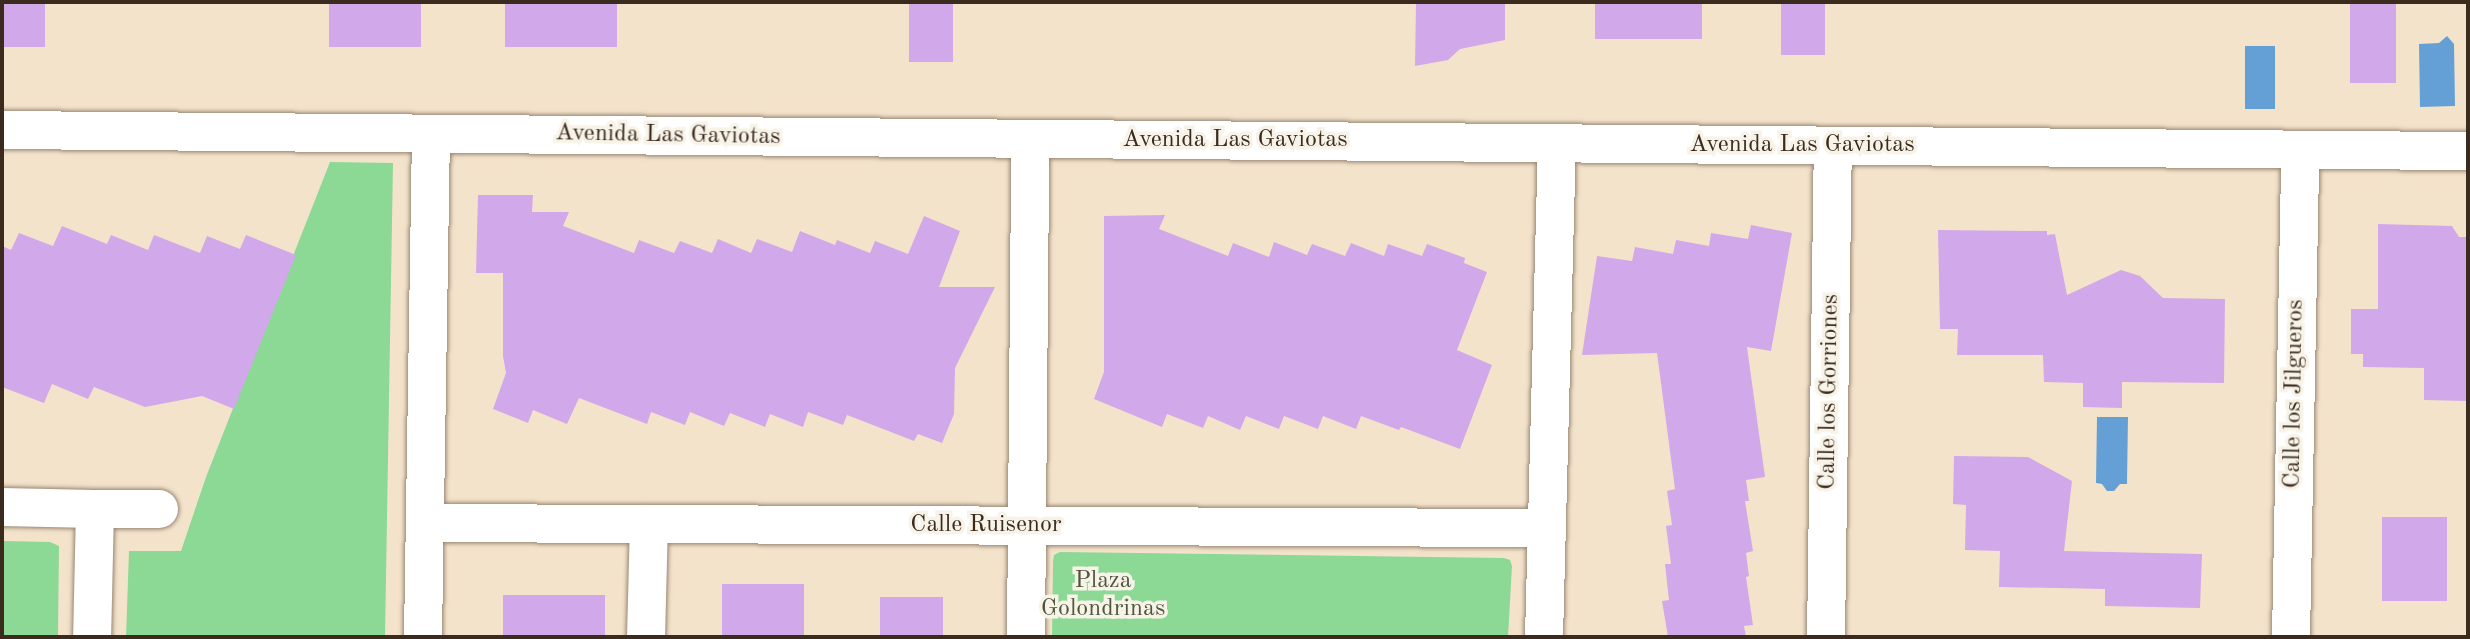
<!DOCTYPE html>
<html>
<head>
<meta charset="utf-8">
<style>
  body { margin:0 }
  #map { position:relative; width:2470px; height:639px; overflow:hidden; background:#f4e3cb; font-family:"Old Standard TT",serif }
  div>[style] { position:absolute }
  .green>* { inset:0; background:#8cd895 }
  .water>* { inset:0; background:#64a0d5; transform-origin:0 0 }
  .building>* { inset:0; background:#d1a8ea; transform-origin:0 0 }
  .roads { filter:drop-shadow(0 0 2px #988674) drop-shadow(0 0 2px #988674) }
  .minor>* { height:38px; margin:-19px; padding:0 19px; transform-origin:19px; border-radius:19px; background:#fff }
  span { translate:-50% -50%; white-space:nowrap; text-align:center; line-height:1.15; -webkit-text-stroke:7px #f7f3e8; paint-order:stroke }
  .street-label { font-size:24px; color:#3b2a1e }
  .park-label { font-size:24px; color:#4f563c }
  .frame { position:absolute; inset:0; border:4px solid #3b2a1e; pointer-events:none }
</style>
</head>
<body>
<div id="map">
  <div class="green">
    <div style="clip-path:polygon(330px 162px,393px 163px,385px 637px,126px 637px,129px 551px,181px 551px,206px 477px)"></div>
    <div style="clip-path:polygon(2px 541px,50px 542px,59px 546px,58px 637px,2px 637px)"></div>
    <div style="clip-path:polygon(1060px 552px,1504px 558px,1510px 560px,1512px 566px,1508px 637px,1052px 637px,1053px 561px,1054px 555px)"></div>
  </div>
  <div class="water">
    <div style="clip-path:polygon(2447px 36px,2454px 44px,2455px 106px,2420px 107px,2419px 44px,2439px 43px)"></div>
    <div style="left:2245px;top:46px;width:30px;height:63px"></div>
    <div style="clip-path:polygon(2097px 417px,2128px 417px,2127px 484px,2120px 484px,2114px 491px,2107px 491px,2102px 484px,2096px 483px)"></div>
  </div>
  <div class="building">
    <div style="left:2px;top:2px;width:43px;height:45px"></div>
    <div style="left:329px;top:2px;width:92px;height:45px"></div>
    <div style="left:505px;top:2px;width:112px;height:45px"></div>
    <div style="left:909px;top:2px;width:44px;height:60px"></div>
    <div style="clip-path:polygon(1416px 2px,1505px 2px,1505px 40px,1460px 49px,1448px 60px,1415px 66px)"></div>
    <div style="left:1595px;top:2px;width:107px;height:37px"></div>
    <div style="left:1781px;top:2px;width:44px;height:53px"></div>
    <div style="left:2350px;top:2px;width:46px;height:81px"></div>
    <div style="clip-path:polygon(478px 195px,533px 195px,532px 212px,569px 212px,563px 226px,634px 253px,639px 240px,674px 253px,680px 241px,712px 253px,718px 239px,751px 253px,757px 239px,792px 252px,800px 231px,835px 245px,837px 240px,870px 253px,875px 241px,908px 254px,924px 216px,960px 231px,939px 287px,995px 287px,955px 368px,954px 414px,942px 443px,918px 434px,914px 441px,847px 415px,843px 425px,808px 412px,803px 427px,770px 414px,765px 427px,730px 413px,724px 426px,690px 412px,685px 425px,651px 412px,647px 424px,579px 398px,567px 424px,533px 410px,528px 423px,493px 409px,506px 373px,503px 356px,503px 273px,476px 273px)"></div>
    <div style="clip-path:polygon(1165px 215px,1159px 229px,1228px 256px,1233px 243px,1269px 257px,1274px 242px,1307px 255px,1312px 244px,1345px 256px,1351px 243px,1384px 256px,1388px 244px,1422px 256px,1427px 244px,1465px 258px,1464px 263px,1487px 272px,1457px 350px,1492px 365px,1460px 449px,1401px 427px,1399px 430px,1361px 416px,1356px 429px,1323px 416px,1318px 429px,1284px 416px,1279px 429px,1246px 416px,1240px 430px,1208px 416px,1203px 428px,1167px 414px,1162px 427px,1094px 399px,1104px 372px,1104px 216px)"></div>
    <div style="clip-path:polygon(2378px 224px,2452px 226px,2459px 237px,2468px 237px,2468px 401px,2424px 400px,2424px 368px,2363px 367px,2363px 354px,2351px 354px,2351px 309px,2378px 309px)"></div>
    <div style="clip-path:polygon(1751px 225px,1792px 233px,1771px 351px,1747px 347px,1765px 477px,1746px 480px,1749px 501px,1745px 501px,1753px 551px,1746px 553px,1749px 576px,1746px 577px,1753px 625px,1744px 626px,1746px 637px,1668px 637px,1662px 601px,1669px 600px,1665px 564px,1671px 564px,1666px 526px,1672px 525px,1667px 491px,1675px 489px,1657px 353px,1582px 355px,1597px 256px,1632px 261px,1635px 247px,1673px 254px,1676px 240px,1709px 246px,1711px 233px,1748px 239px)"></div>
    <div style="clip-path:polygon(62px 226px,107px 244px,111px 235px,148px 250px,154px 235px,200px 253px,207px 236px,240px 249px,246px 235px,296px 255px,234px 409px,202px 396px,145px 407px,94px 387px,88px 399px,52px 384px,44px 403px,2px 387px,2px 246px,11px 250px,19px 233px,53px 246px)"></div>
    <div style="clip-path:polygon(1938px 230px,2047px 231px,2047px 235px,2055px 234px,2067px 295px,2121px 270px,2140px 276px,2163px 298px,2225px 299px,2224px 383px,2122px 382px,2122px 408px,2083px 407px,2083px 383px,2044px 382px,2043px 355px,1957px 355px,1958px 329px,1940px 329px)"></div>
    <div style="clip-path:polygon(1954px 456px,2028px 457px,2072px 481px,2064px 551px,2202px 554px,2200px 608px,2105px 606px,2105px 589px,1999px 587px,2000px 551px,1965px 550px,1966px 505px,1953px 504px)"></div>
    <div style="left:2382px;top:517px;width:65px;height:84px"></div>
    <div style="left:722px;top:584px;width:82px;height:53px"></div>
    <div style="left:503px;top:595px;width:102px;height:42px"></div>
    <div style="left:880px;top:597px;width:63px;height:40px"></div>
  </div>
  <div class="roads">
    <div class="minor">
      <div style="left:2px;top:130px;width:2466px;rotate:0.49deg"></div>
      <div style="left:2px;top:507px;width:93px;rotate:1.2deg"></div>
      <div style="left:95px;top:509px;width:128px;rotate:91.3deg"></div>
      <div style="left:95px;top:509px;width:64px"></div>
      <div style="left:425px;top:523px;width:1122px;rotate:0.26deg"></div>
      <div style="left:423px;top:637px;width:503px;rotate:-89.09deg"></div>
      <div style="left:646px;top:637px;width:113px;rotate:-88.5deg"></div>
      <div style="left:1026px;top:637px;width:498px;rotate:-89.5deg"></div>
      <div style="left:1544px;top:637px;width:493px;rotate:-88.5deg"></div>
      <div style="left:1826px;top:637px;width:491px;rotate:-89.2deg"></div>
      <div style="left:2291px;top:637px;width:487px;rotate:-88.9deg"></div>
    </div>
  </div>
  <div class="street-label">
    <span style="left:668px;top:136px;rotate:1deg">Avenida Las Gaviotas</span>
    <span style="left:1235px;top:141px">Avenida Las Gaviotas</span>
    <span style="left:1802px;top:146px">Avenida Las Gaviotas</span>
    <span style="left:1830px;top:392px;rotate:-89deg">Calle los Gorriones</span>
    <span style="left:2295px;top:394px;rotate:-89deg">Calle los Jilgueros</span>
    <span style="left:986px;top:526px">Calle Ruisenor</span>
  </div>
  <div class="park-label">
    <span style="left:1103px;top:596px">Plaza<br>Golondrinas</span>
  </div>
  <div class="frame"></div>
</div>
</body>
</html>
